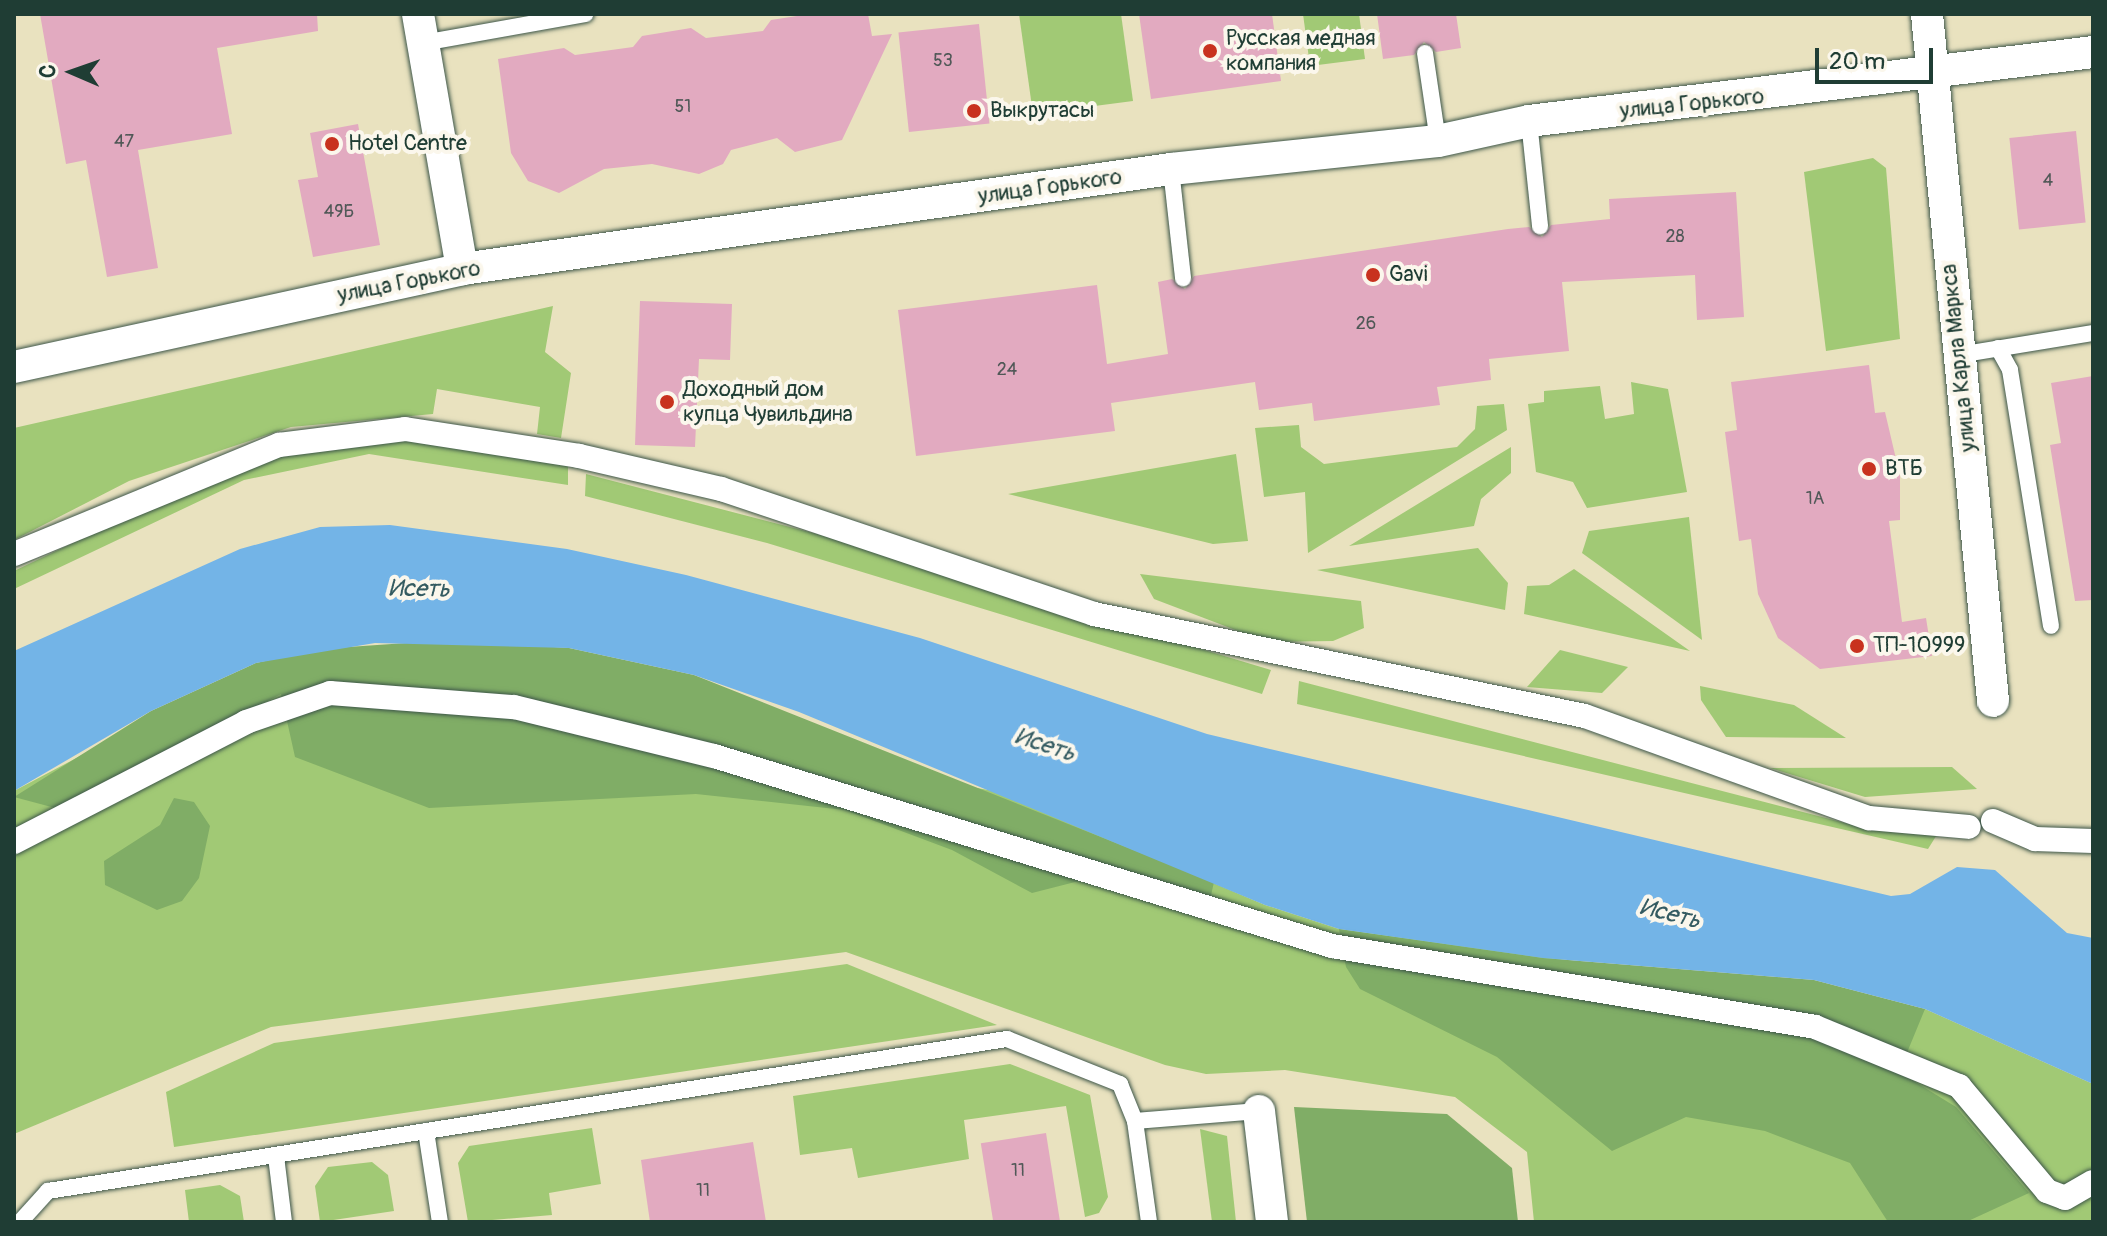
<!DOCTYPE html>
<html>
<head>
<meta charset="utf-8">
<style>
  body { margin:0 }
  #map { position:relative; width:2107px; height:1236px; overflow:hidden; background:#e9e2bf; font-family:Pangolin,sans-serif }
  div>[style] { position:absolute }
  .green>* { inset:0; background:#a1c975 }
  .forest>* { inset:0; background:#80ad66 }
  .water>* { inset:0; background:#73b4e7 }
  .building>* { inset:0; background:#e2aac0; transform-origin:0 0 }
  .roads { filter:drop-shadow(0 0 2px #3d5649) drop-shadow(0 0 2px #3d5649) }
  .service>* { height:16px; margin:-8px; padding:0 8px; transform-origin:8px; border-radius:8px; background:#fff }
  .pedestrian>* { height:24px; margin:-12px; padding:0 12px; transform-origin:12px; border-radius:12px; background:#fff }
  .minor>* { height:32px; margin:-16px; padding:0 16px; transform-origin:16px; border-radius:16px; background:#fff }
  .dots>* { width:22px; height:22px; translate:-50% -50%; box-sizing:border-box; border:4px solid #fbf7ec; border-radius:50% }
  span { translate:-50% -50%; white-space:nowrap; text-align:center; line-height:1.15; -webkit-text-stroke:8px #fbf7ec; paint-order:stroke }
  .number-label { font-size:18px; color:#505857 }
  .number-label span { -webkit-text-stroke-width:0 }
  .poi-label { font-size:22px; color:#1f3d34 }
  .left { translate:0 -50%; text-align:left }
  .street-label { font-size:22px; color:#1f3d34 }
  .water-label { font-size:24px; color:#345b61; font-style:italic }
  .frame { position:absolute; inset:0; border:16px solid #1f3d34; pointer-events:none }
  .north { position:absolute; left:32px; top:32px; width:80px; height:80px; -webkit-text-stroke:6px #fbf7ec; paint-order:stroke; rotate:272deg; font-size:22px; font-weight:700; line-height:32px; text-align:center; color:#1f3d34 }
  .north::after { content:''; display:block; margin:auto; width:28px; height:36px; background:#1f3d34; clip-path:polygon(50% 0,100% 100%,50% 72%,0 100%) }
  .scale { position:absolute; left:1815px; top:48px; width:118px; height:36px; box-sizing:border-box; border:4px solid #1f3d34; border-top:0; padding-left:10px; font-size:24px; line-height:28px; white-space:nowrap; color:#1f3d34; -webkit-text-stroke:6px #fbf7ec; paint-order:stroke }
</style>
</head>
<body>
<div id="map">
  <div class="green">
    <div style="clip-path:polygon(1019px 14px,1121px 14px,1133px 101px,1033px 114px)"></div>
    <div style="clip-path:polygon(1303px 14px,1359px 14px,1365px 59px,1310px 66px)"></div>
    <div style="clip-path:polygon(1873px 158px,1886px 168px,1900px 339px,1826px 351px,1804px 172px)"></div>
    <div style="clip-path:polygon(553px 306px,545px 352px,571px 373px,561px 438px,537px 434px,540px 407px,437px 389px,433px 414px,291px 427px,129px 481px,14px 540px,14px 428px)"></div>
    <div style="clip-path:polygon(1631px 382px,1668px 389px,1687px 492px,1587px 508px,1573px 482px,1536px 472px,1528px 404px,1544px 402px,1544px 391px,1600px 386px,1605px 419px,1634px 414px)"></div>
    <div style="clip-path:polygon(1504px 404px,1507px 430px,1308px 553px,1305px 492px,1264px 497px,1255px 428px,1299px 425px,1301px 447px,1324px 464px,1457px 447px,1475px 429px,1477px 406px)"></div>
    <div style="clip-path:polygon(379px 438px,568px 456px,568px 485px,369px 454px,244px 480px,14px 589px,14px 571px,275px 447px)"></div>
    <div style="clip-path:polygon(1511px 447px,1511px 473px,1481px 499px,1474px 526px,1349px 546px)"></div>
    <div style="clip-path:polygon(1236px 454px,1248px 541px,1213px 544px,1008px 494px)"></div>
    <div style="clip-path:polygon(586px 474px,821px 535px,1271px 670px,1262px 694px,767px 543px,585px 496px)"></div>
    <div style="clip-path:polygon(1689px 517px,1702px 640px,1582px 553px,1589px 531px)"></div>
    <div style="clip-path:polygon(1478px 548px,1508px 583px,1505px 610px,1317px 570px)"></div>
    <div style="clip-path:polygon(1574px 569px,1690px 651px,1524px 614px,1527px 586px,1549px 585px)"></div>
    <div style="clip-path:polygon(1140px 574px,1361px 601px,1364px 628px,1333px 641px,1267px 642px,1154px 599px)"></div>
    <div style="clip-path:polygon(1560px 650px,1628px 667px,1602px 693px,1527px 687px)"></div>
    <div style="clip-path:polygon(256px 663px,1000px 792px,1265px 905px,1339px 929px,1925px 1009px,2093px 1084px,2093px 1222px,1534px 1222px,1527px 1152px,1455px 1097px,1285px 1070px,1206px 1074px,1165px 1065px,846px 952px,271px 1027px,14px 1134px,14px 791px)"></div>
    <div style="clip-path:polygon(1299px 681px,1872px 830px,1938px 833px,1928px 849px,1297px 704px)"></div>
    <div style="clip-path:polygon(1700px 686px,1794px 705px,1846px 738px,1726px 737px,1701px 700px)"></div>
    <div style="clip-path:polygon(1952px 767px,1977px 789px,1865px 797px,1770px 768px)"></div>
    <div style="clip-path:polygon(847px 964px,997px 1025px,174px 1147px,166px 1092px,274px 1043px)"></div>
    <div style="clip-path:polygon(1010px 1064px,1090px 1095px,1108px 1197px,1099px 1213px,1085px 1217px,1066px 1106px,964px 1120px,969px 1159px,858px 1178px,852px 1148px,800px 1155px,793px 1096px)"></div>
    <div style="clip-path:polygon(592px 1128px,601px 1184px,549px 1193px,552px 1215px,468px 1222px,458px 1163px,469px 1146px)"></div>
    <div style="clip-path:polygon(1200px 1129px,1227px 1136px,1236px 1222px,1212px 1222px)"></div>
    <div style="clip-path:polygon(372px 1162px,388px 1175px,394px 1211px,320px 1222px,315px 1186px,328px 1167px)"></div>
    <div style="clip-path:polygon(220px 1185px,240px 1196px,244px 1222px,189px 1222px,185px 1190px)"></div>
  </div>
  <div class="forest">
    <div style="clip-path:polygon(450px 640px,569px 648px,694px 675px,1214px 882px,1210px 900px,1122px 870px,1032px 893px,952px 850px,845px 810px,696px 794px,429px 808px,295px 757px,281px 694px,59px 809px,14px 797px,151px 711px,256px 663px,319px 649px)"></div>
    <div style="clip-path:polygon(174px 798px,194px 802px,210px 826px,199px 878px,182px 901px,157px 910px,105px 885px,104px 861px,160px 825px)"></div>
    <div style="clip-path:polygon(1339px 929px,1543px 958px,1814px 980px,1925px 1009px,1899px 1072px,1956px 1107px,2029px 1193px,1966px 1222px,1888px 1222px,1850px 1163px,1765px 1131px,1686px 1117px,1612px 1151px,1497px 1057px,1360px 989px,1346px 967px)"></div>
    <div style="clip-path:polygon(1294px 1107px,1447px 1114px,1512px 1168px,1518px 1222px,1307px 1222px)"></div>
  </div>
  <div class="water">
    <div style="clip-path:polygon(390px 525px,567px 549px,686px 575px,920px 638px,1207px 734px,1891px 896px,1910px 894px,1957px 867px,1995px 870px,2067px 933px,2093px 938px,2093px 1084px,1925px 1009px,1814px 980px,1543px 958px,1339px 929px,1265px 905px,799px 712px,694px 675px,569px 648px,375px 643px,256px 663px,151px 711px,14px 791px,14px 651px,240px 549px,320px 527px)"></div>
  </div>
  <div class="building">
    <div style="clip-path:polygon(40px 14px,317px 14px,318px 31px,217px 48px,232px 134px,138px 150px,158px 268px,107px 277px,86px 160px,66px 164px)"></div>
    <div style="clip-path:polygon(810px 14px,868px 14px,872px 36px,892px 34px,842px 140px,795px 152px,777px 138px,731px 150px,723px 164px,699px 174px,652px 164px,604px 169px,559px 193px,528px 181px,511px 153px,498px 59px,564px 48px,575px 55px,633px 47px,642px 36px,691px 28px,706px 38px,763px 31px,771px 20px)"></div>
    <div style="clip-path:polygon(1139px 14px,1272px 14px,1281px 81px,1151px 99px)"></div>
    <div style="clip-path:polygon(1377px 14px,1456px 14px,1461px 48px,1436px 52px,1424px 42px,1414px 55px,1383px 59px)"></div>
    <div style="left:979px;top:24px;width:100px;height:81px;rotate:84deg"></div>
    <div style="clip-path:polygon(358px 124px,380px 245px,313px 257px,298px 180px,318px 177px,310px 133px)"></div>
    <div style="left:2076px;top:131px;width:92px;height:67px;rotate:84deg"></div>
    <div style="clip-path:polygon(1736px 192px,1744px 317px,1697px 320px,1695px 275px,1562px 282px,1569px 351px,1489px 359px,1491px 380px,1437px 387px,1440px 405px,1314px 421px,1312px 403px,1259px 410px,1255px 382px,1111px 403px,1115px 431px,916px 456px,898px 310px,1097px 285px,1107px 364px,1168px 354px,1158px 282px,1172px 279px,1185px 289px,1194px 276px,1508px 229px,1529px 227px,1542px 237px,1551px 225px,1610px 219px,1609px 199px)"></div>
    <div style="clip-path:polygon(640px 301px,732px 304px,730px 360px,699px 359px,695px 447px,635px 445px)"></div>
    <div style="clip-path:polygon(1869px 365px,1875px 413px,1885px 412px,1900px 476px,1900px 520px,1889px 521px,1902px 622px,1926px 618px,1932px 656px,1820px 669px,1778px 638px,1758px 594px,1751px 539px,1739px 541px,1725px 432px,1737px 430px,1731px 382px)"></div>
    <div style="clip-path:polygon(2093px 376px,2093px 600px,2075px 601px,2050px 445px,2061px 443px,2051px 383px)"></div>
    <div style="left:1046px;top:1133px;width:90px;height:66px;rotate:81deg"></div>
    <div style="clip-path:polygon(753px 1142px,766px 1222px,650px 1222px,641px 1160px)"></div>
  </div>
  <div class="roads">
    <div class="service">
      <div style="left:423px;top:43px;width:165px;rotate:-10.1deg"></div>
      <div style="left:1425px;top:53px;width:89px;rotate:81.6deg"></div>
      <div style="left:1529px;top:121px;width:106px;rotate:84deg"></div>
      <div style="left:1171px;top:169px;width:110px;rotate:83.7deg"></div>
      <div style="left:1998px;top:348px;width:25px;rotate:61deg"></div>
      <div style="left:2010px;top:370px;width:259px;rotate:80.9deg"></div>
      <div style="left:1958px;top:355px;width:137px;rotate:-9.3deg"></div>
      <div style="left:1135px;top:1121px;width:102px;rotate:82.1deg"></div>
      <div style="left:426px;top:1131px;width:92px;rotate:81.3deg"></div>
      <div style="left:276px;top:1156px;width:66px;rotate:83.1deg"></div>
      <div style="left:20px;top:1222px;width:42px;rotate:-47.9deg"></div>
      <div style="left:48px;top:1191px;width:971px;rotate:-9.01deg"></div>
      <div style="left:1007px;top:1039px;width:122px;rotate:21.7deg"></div>
      <div style="left:1120px;top:1084px;width:40px;rotate:68deg"></div>
      <div style="left:1135px;top:1121px;width:124px;rotate:-4.6deg"></div>
    </div>
    <div class="pedestrian">
      <div style="left:14px;top:554px;width:287px;rotate:-22.4deg"></div>
      <div style="left:279px;top:445px;width:127px;rotate:-7.2deg"></div>
      <div style="left:405px;top:429px;width:176px;rotate:8.8deg"></div>
      <div style="left:579px;top:456px;width:146px;rotate:13.1deg"></div>
      <div style="left:721px;top:489px;width:393px;rotate:18.5deg"></div>
      <div style="left:1094px;top:614px;width:501px;rotate:11.74deg"></div>
      <div style="left:1585px;top:716px;width:302px;rotate:19.8deg"></div>
      <div style="left:1869px;top:818px;width:100px;rotate:5.1deg"></div>
      <div style="left:1993px;top:821px;width:46px;rotate:23.2deg"></div>
      <div style="left:2035px;top:839px;width:58px;rotate:2deg"></div>
      <div style="left:14px;top:842px;width:261px;rotate:-27.3deg"></div>
      <div style="left:246px;top:722px;width:89px;rotate:-19deg"></div>
      <div style="left:330px;top:693px;width:185px;rotate:4.4deg"></div>
      <div style="left:514px;top:707px;width:206px;rotate:13.8deg"></div>
      <div style="left:714px;top:756px;width:647px;rotate:17.09deg"></div>
      <div style="left:1332px;top:946px;width:490px;rotate:9.5deg"></div>
      <div style="left:1815px;top:1027px;width:156px;rotate:22.3deg"></div>
      <div style="left:1959px;top:1086px;width:137px;rotate:50deg"></div>
      <div style="left:2047px;top:1191px;width:19px;rotate:21deg"></div>
      <div style="left:2065px;top:1198px;width:32px;rotate:-30deg"></div>
    </div>
    <div class="minor">
      <div style="left:418px;top:14px;width:259px;rotate:80.2deg"></div>
      <div style="left:1927px;top:14px;width:690px;rotate:84.51deg"></div>
      <div style="left:14px;top:367px;width:459px;rotate:-12.3deg"></div>
      <div style="left:462px;top:269px;width:716px;rotate:-8.03deg"></div>
      <div style="left:1171px;top:169px;width:268px;rotate:-6deg"></div>
      <div style="left:1438px;top:141px;width:93px;rotate:-12.4deg"></div>
      <div style="left:1529px;top:121px;width:568px;rotate:-6.97deg"></div>
      <div style="left:1259px;top:1111px;width:112px;rotate:83.3deg"></div>
    </div>
  </div>
  <div class="dots">
    <div style="left:1210px;top:51px;background:#c8321e"></div>
    <div style="left:974px;top:111px;background:#c8321e"></div>
    <div style="left:332px;top:144px;background:#c8321e"></div>
    <div style="left:1373px;top:275px;background:#c8321e"></div>
    <div style="left:667px;top:402px;background:#c8321e"></div>
    <div style="left:1869px;top:469px;background:#c8321e"></div>
    <div style="left:1857px;top:646px;background:#c8321e"></div>
  </div>
  <div class="number-label">
    <span style="left:943px;top:61px">53</span>
    <span style="left:683px;top:107px">51</span>
    <span style="left:124px;top:142px">47</span>
    <span style="left:2048px;top:181px">4</span>
    <span style="left:339px;top:212px">49Б</span>
    <span style="left:1675px;top:237px">28</span>
    <span style="left:1366px;top:324px">26</span>
    <span style="left:1007px;top:370px">24</span>
    <span style="left:1815px;top:499px">1А</span>
    <span style="left:1018px;top:1171px">11</span>
    <span style="left:703px;top:1191px">11</span>
  </div>
  <div class="poi-label">
    <span class="left" style="left:1226px;top:51px">Русская медная<br>компания</span>
    <span class="left" style="left:990px;top:111px">Выкрутасы</span>
    <span class="left" style="left:348px;top:144px">Hotel Centre</span>
    <span class="left" style="left:1389px;top:275px">Gavi</span>
    <span class="left" style="left:683px;top:402px">Доходный дом<br>купца Чувильдина</span>
    <span class="left" style="left:1885px;top:469px">ВТБ</span>
    <span class="left" style="left:1873px;top:646px">ТП-10999</span>
  </div>
  <div class="street-label">
    <span style="left:1692px;top:104px;rotate:-6deg">улица Горького</span>
    <span style="left:1050px;top:187px;rotate:-8deg">улица Горького</span>
    <span style="left:409px;top:282px;rotate:-11deg">улица Горького</span>
    <span style="left:1959px;top:358px;rotate:-96deg">улица Карла Маркса</span>
  </div>
  <div class="water-label">
    <span style="left:419px;top:589px;rotate:1deg">Исеть</span>
    <span style="left:1045px;top:745px;rotate:18deg">Исеть</span>
    <span style="left:1670px;top:914px;rotate:14deg">Исеть</span>
  </div>
  <div class="frame"></div>
  <div class="north">С</div>
  <div class="scale">20 m</div>
</div>
</body>
</html>
